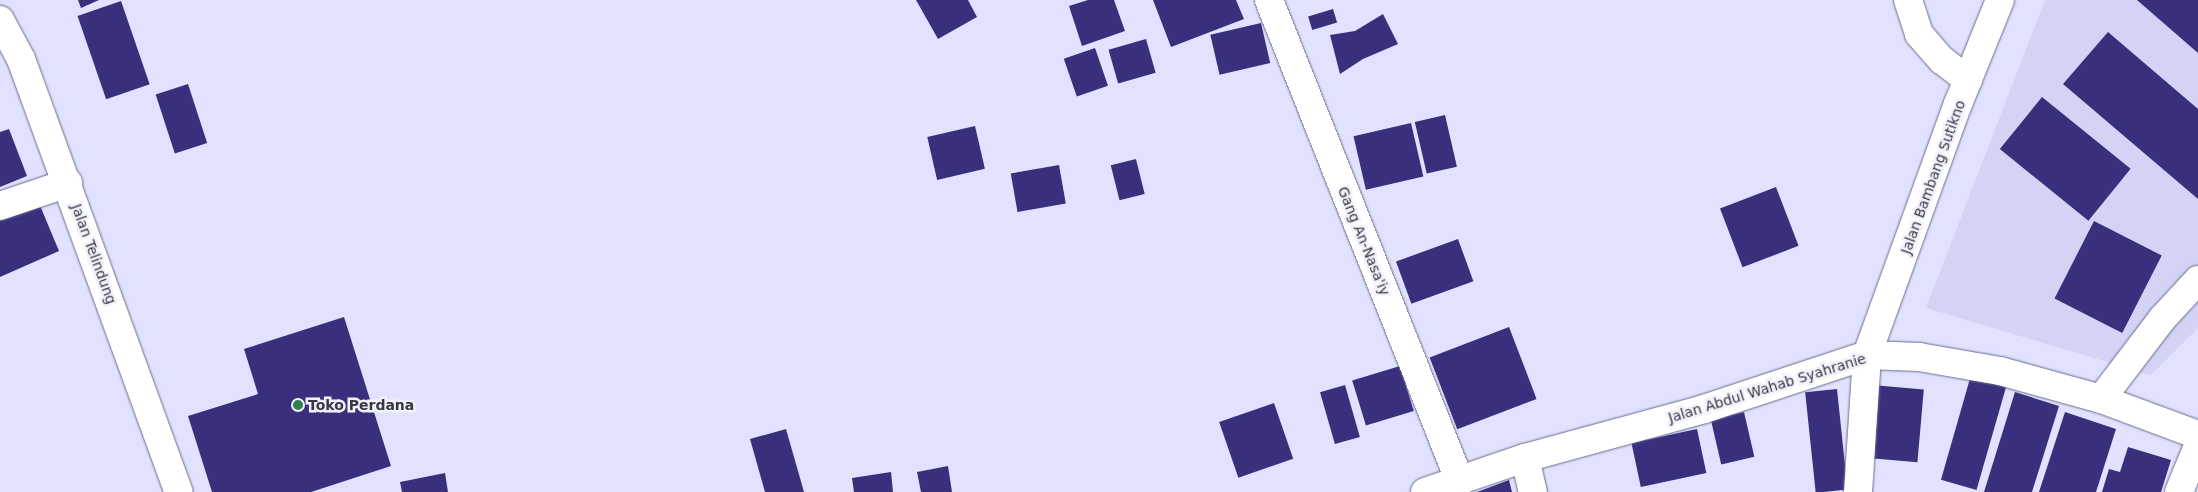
<!DOCTYPE html>
<html>
<head>
<meta charset="utf-8">
<style>
  body { margin:0 }
  #map { position:relative; width:2198px; height:492px; overflow:hidden; background:#e1e2ff; font-family:"DejaVu Sans",sans-serif }
  div>[style] { position:absolute }
  .built>* { inset:0; background:#d3d3f6 }
  .building>* { inset:0; background:#392f7d; transform-origin:0 0 }
  .roads { filter:drop-shadow(0 0 1px #6b6c8c) drop-shadow(0 0 1px #6b6c8c) }
  .minor>* { height:28px; margin:-14px; padding:0 14px; transform-origin:14px; border-radius:14px; background:#fff }
  .major>* { height:28px; margin:-14px; padding:0 14px; transform-origin:14px; border-radius:14px; background:#fff }
  .dots>* { width:14px; height:14px; translate:-50% -50%; box-sizing:border-box; border:2px solid #f1f1f9; border-radius:50% }
  span { translate:-50% -50%; white-space:nowrap; text-align:center; line-height:1.15; -webkit-text-stroke:5px #f1f1f9; paint-order:stroke }
  .street-label { font-size:14px; color:#373745 }
  .poi-label { font-size:14px; color:#373745; font-weight:700 }
  .left { translate:0 -50%; text-align:left }
</style>
</head>
<body>
<div id="map">
  <div class="built">
    <div style="clip-path:polygon(2045px 0,2198px 0,2198px 328px,2151px 375px,1926px 308px)"></div>
  </div>
  <div class="building">
    <div style="clip-path:polygon(78px 0,99px 0,81px 8px)"></div>
    <div style="clip-path:polygon(916px 0,968px 0,977px 17px,938px 39px)"></div>
    <div style="clip-path:polygon(1088px 0,1114px 0,1125px 31px,1082px 46px,1069px 6px)"></div>
    <div style="clip-path:polygon(1153px 0,1236px 0,1244px 19px,1171px 47px)"></div>
    <div style="clip-path:polygon(2137px 0,2198px 0,2198px 53px)"></div>
    <div style="left:121px;top:1px;width:88px;height:46px;rotate:71deg"></div>
    <div style="left:1333px;top:9px;width:14px;height:26px;rotate:73deg"></div>
    <div style="clip-path:polygon(1383px 14px,1398px 44px,1363px 59px,1340px 74px,1330px 35px,1355px 31px)"></div>
    <div style="left:1261px;top:23px;width:41px;height:52px;rotate:77deg"></div>
    <div style="clip-path:polygon(2108px 32px,2198px 109px,2198px 199px,2063px 84px)"></div>
    <div style="left:1146px;top:39px;width:35px;height:39px;rotate:74deg"></div>
    <div style="left:1095px;top:48px;width:40px;height:33px;rotate:71deg"></div>
    <div style="left:188px;top:84px;width:62px;height:34px;rotate:72deg"></div>
    <div style="left:2042px;top:97px;width:114px;height:67px;rotate:39deg"></div>
    <div style="left:1445px;top:115px;width:53px;height:31px;rotate:77deg"></div>
    <div style="left:1411px;top:123px;width:55px;height:59px;rotate:77deg"></div>
    <div style="left:975px;top:126px;width:44px;height:49px;rotate:77deg"></div>
    <div style="clip-path:polygon(9px 129px,27px 176px,0 187px,0 132px)"></div>
    <div style="left:1136px;top:159px;width:36px;height:26px;rotate:76deg"></div>
    <div style="left:1059px;top:165px;width:39px;height:49px;rotate:80deg"></div>
    <div style="left:1776px;top:187px;width:63px;height:60px;rotate:69deg"></div>
    <div style="clip-path:polygon(36px 196px,59px 251px,0 277px,0 212px)"></div>
    <div style="left:2094px;top:221px;width:76px;height:87px;rotate:27deg"></div>
    <div style="left:1458px;top:239px;width:45px;height:66px;rotate:70deg"></div>
    <div style="clip-path:polygon(344px 317px,391px 466px,311px 492px,212px 492px,188px 416px,258px 394px,244px 349px)"></div>
    <div style="left:1509px;top:327px;width:77px;height:85px;rotate:69deg"></div>
    <div style="left:1400px;top:366px;width:47px;height:50px;rotate:73deg"></div>
    <div style="left:1971px;top:375px;width:37px;height:109px;rotate:16deg"></div>
    <div style="left:1345px;top:385px;width:54px;height:26px;rotate:74deg"></div>
    <div style="left:1872px;top:385px;width:52px;height:73px;rotate:5deg"></div>
    <div style="left:1837px;top:389px;width:101px;height:32px;rotate:84deg"></div>
    <div style="clip-path:polygon(2015px 392px,2059px 406px,2032px 492px,1984px 492px)"></div>
    <div style="left:1274px;top:403px;width:59px;height:58px;rotate:71deg"></div>
    <div style="left:1744px;top:412px;width:46px;height:34px;rotate:77deg"></div>
    <div style="clip-path:polygon(2065px 412px,2116px 429px,2096px 492px,2039px 492px)"></div>
    <div style="clip-path:polygon(786px 429px,804px 492px,765px 492px,750px 439px)"></div>
    <div style="left:1697px;top:429px;width:45px;height:67px;rotate:78deg"></div>
    <div style="clip-path:polygon(2128px 447px,2171px 460px,2161px 492px,2102px 492px,2109px 469px,2120px 472px)"></div>
    <div style="clip-path:polygon(948px 466px,952px 492px,921px 492px,917px 472px)"></div>
    <div style="clip-path:polygon(891px 472px,893px 492px,854px 492px,852px 478px)"></div>
    <div style="clip-path:polygon(445px 473px,448px 492px,402px 492px,400px 482px)"></div>
    <div style="clip-path:polygon(1509px 480px,1512px 492px,1477px 492px)"></div>
  </div>
  <div class="roads">
    <div class="minor">
      <div style="left:1269px;top:0;width:518px;rotate:68.38deg"></div>
      <div style="left:1908px;top:0;width:36px;rotate:72deg"></div>
      <div style="left:1919px;top:34px;width:35px;rotate:49deg"></div>
      <div style="left:1942px;top:60px;width:33px;rotate:38deg"></div>
      <div style="left:0;top:206px;width:72px;rotate:-18.7deg"></div>
      <div style="left:1867px;top:355px;width:52px;rotate:2.2deg"></div>
      <div style="left:1919px;top:357px;width:82px;rotate:9.8deg"></div>
      <div style="left:2000px;top:371px;width:105px;rotate:15.5deg"></div>
      <div style="left:2101px;top:399px;width:103px;rotate:20.4deg"></div>
      <div style="left:2101px;top:399px;width:101px;rotate:-52.7deg"></div>
      <div style="left:2162px;top:319px;width:53px;rotate:-47.3deg"></div>
      <div style="left:1525px;top:458px;width:35px;rotate:77deg"></div>
      <div style="left:1858px;top:492px;width:137px;rotate:-86.2deg"></div>
      <div style="left:1867px;top:355px;width:267px;rotate:-70.1deg"></div>
      <div style="left:1958px;top:104px;width:112px;rotate:-68deg"></div>
      <div style="left:2179px;top:492px;width:50px;rotate:-67.6deg"></div>
    </div>
    <div class="major">
      <div style="left:0;top:20px;width:44px;rotate:61.7deg"></div>
      <div style="left:21px;top:59px;width:461px;rotate:70deg"></div>
      <div style="left:1425px;top:492px;width:106px;rotate:-18.8deg"></div>
      <div style="left:1525px;top:458px;width:186px;rotate:-15.3deg"></div>
      <div style="left:1704px;top:409px;width:172px;rotate:-18.3deg"></div>
    </div>
  </div>
  <div class="dots">
    <div style="left:298px;top:405px;background:#32804f"></div>
  </div>
  <div class="street-label">
    <span style="left:1933px;top:177px;rotate:-70deg">Jalan Bambang Sutikno</span>
    <span style="left:1364px;top:241px;rotate:68deg">Gang An-Nasa'iy</span>
    <span style="left:94px;top:254px;rotate:70deg">Jalan Telindung</span>
    <span style="left:1767px;top:388px;rotate:-17deg">Jalan Abdul Wahab Syahranie</span>
  </div>
  <div class="poi-label">
    <span class="left" style="left:308px;top:405px">Toko Perdana</span>
  </div>
</div>
</body>
</html>
